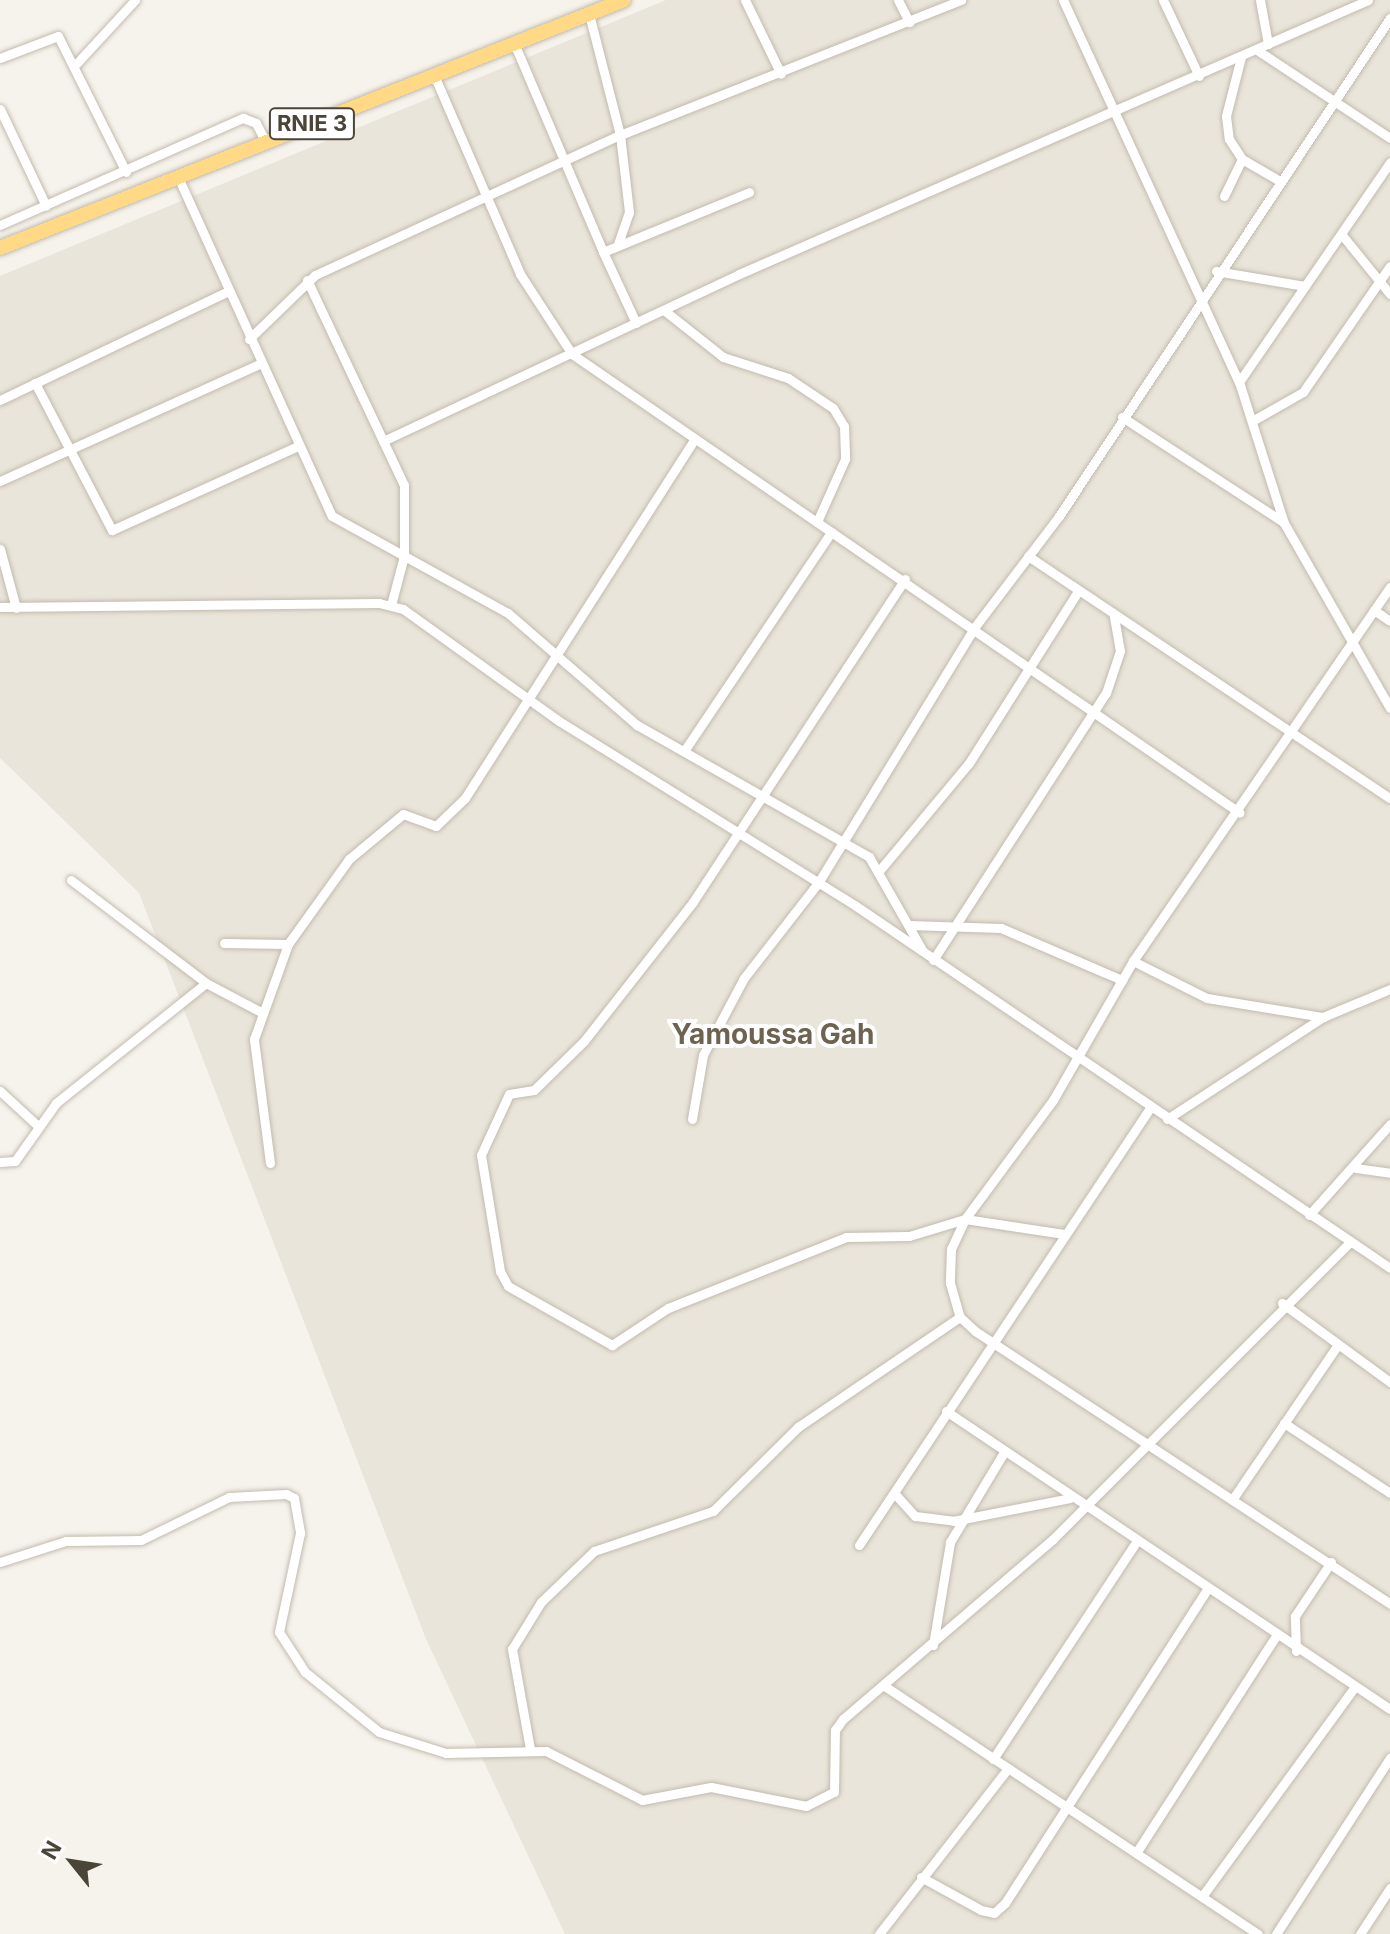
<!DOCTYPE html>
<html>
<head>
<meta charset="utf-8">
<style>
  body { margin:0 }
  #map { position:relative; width:1390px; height:1934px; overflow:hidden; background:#f6f3ec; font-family:Inter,sans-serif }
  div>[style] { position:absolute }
  .residential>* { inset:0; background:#eae5da }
  .roads { filter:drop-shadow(0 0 2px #c2bbae) drop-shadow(0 0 2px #c2bbae) }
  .minor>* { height:9px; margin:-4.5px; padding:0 4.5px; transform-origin:4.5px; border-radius:4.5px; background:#fff }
  .trunk>* { height:14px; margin:-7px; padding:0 7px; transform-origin:7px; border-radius:7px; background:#ffd985 }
  span { translate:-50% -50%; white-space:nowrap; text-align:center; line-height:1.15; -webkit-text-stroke:8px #fff; paint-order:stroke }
  .shield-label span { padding:2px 6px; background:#fff; border:2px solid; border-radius:6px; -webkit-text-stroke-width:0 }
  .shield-label { font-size:22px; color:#4b4439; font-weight:700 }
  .quarter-label { font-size:28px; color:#6e6250; font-weight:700 }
  .north { position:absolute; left:32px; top:1822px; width:80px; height:80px; -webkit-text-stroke:6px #fff; paint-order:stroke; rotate:300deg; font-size:22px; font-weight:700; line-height:32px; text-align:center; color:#4b4439 }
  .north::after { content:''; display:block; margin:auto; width:28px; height:36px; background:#4b4439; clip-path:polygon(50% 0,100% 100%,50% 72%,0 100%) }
</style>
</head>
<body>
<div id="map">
  <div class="residential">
    <div style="clip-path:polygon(666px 0,1390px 0,1390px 1934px,565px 1934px,426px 1639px,139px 893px,0 758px,0 276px)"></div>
  </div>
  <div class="roads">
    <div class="minor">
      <div style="left:745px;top:0;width:82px;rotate:64.1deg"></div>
      <div style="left:898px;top:0;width:25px;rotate:63deg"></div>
      <div style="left:1063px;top:0;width:421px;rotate:65.3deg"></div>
      <div style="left:1239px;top:382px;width:148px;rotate:72.3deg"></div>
      <div style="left:1284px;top:523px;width:213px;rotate:60.2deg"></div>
      <div style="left:1163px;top:0;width:84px;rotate:64.7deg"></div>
      <div style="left:1260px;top:0;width:45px;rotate:79.7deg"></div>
      <div style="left:589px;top:14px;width:125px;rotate:75.6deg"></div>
      <div style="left:620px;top:135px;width:78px;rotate:83.3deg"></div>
      <div style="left:629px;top:212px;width:34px;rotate:109deg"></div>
      <div style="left:514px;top:43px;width:227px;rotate:66.9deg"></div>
      <div style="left:1257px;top:50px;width:159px;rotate:33.5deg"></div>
      <div style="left:1241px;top:57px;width:61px;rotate:104.3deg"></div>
      <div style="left:1226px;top:116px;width:23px;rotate:83deg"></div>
      <div style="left:1229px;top:139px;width:24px;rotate:57deg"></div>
      <div style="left:1242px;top:159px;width:44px;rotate:30.1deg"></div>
      <div style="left:0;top:58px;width:62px;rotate:-20.8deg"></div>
      <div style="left:58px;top:36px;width:152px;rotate:63.4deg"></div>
      <div style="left:76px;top:64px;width:87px;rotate:-47.3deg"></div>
      <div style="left:434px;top:75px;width:217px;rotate:66.6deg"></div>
      <div style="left:520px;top:274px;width:95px;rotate:57deg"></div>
      <div style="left:572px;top:354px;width:810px;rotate:34.49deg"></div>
      <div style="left:0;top:109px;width:107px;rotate:64.6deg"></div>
      <div style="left:178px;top:177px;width:372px;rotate:65.6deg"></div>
      <div style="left:332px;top:516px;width:201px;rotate:28.9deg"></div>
      <div style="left:508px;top:613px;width:171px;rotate:41deg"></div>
      <div style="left:637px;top:725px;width:267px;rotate:29.6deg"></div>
      <div style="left:869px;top:857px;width:107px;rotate:60.3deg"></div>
      <div style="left:1224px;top:196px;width:41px;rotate:-64.1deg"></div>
      <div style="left:0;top:225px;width:266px;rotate:-23.8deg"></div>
      <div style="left:243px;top:118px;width:14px;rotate:21deg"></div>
      <div style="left:256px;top:123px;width:22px;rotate:63deg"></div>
      <div style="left:1342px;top:235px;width:76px;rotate:50.9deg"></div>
      <div style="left:1216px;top:271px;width:90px;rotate:9.6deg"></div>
      <div style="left:307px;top:280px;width:227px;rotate:64.7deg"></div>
      <div style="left:404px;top:485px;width:71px;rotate:90deg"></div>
      <div style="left:404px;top:556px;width:51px;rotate:104.9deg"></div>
      <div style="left:665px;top:311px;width:74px;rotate:38.4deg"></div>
      <div style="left:723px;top:357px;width:68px;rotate:17.9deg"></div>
      <div style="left:788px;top:378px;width:54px;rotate:33.7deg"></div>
      <div style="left:833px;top:408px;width:21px;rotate:59deg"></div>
      <div style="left:844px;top:426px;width:33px;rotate:88deg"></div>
      <div style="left:845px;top:459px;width:69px;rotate:114deg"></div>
      <div style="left:636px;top:323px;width:78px;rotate:-114.9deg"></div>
      <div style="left:603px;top:252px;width:158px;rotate:-22.3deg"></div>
      <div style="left:249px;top:339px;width:92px;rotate:-44.1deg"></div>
      <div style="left:315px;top:275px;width:336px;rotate:-24.7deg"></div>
      <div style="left:620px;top:135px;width:367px;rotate:-21.6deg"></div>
      <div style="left:1239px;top:382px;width:267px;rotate:-55.5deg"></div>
      <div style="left:35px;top:383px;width:166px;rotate:62.4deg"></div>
      <div style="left:112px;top:530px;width:204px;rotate:-24.3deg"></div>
      <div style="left:0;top:400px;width:250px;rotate:-25.5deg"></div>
      <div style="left:1122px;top:417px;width:192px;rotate:33.1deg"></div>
      <div style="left:1252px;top:421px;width:59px;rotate:-29.6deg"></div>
      <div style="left:1303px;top:392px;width:153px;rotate:-55.4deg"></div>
      <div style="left:383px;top:441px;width:393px;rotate:-25.1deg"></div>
      <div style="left:739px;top:274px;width:686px;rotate:-23.54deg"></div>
      <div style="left:0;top:481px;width:286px;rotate:-24.3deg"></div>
      <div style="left:0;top:549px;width:61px;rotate:74.8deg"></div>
      <div style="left:1028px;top:556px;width:435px;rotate:33.8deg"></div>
      <div style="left:905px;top:579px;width:386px;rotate:123.3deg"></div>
      <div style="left:693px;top:902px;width:177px;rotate:128.1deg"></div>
      <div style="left:584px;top:1041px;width:70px;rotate:135.6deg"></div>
      <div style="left:534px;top:1090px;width:25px;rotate:171deg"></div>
      <div style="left:509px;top:1094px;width:67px;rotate:114.7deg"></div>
      <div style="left:481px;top:1155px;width:118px;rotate:80.7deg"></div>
      <div style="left:500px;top:1271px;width:17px;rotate:62deg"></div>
      <div style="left:508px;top:1286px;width:120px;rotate:29.6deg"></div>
      <div style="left:612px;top:1345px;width:67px;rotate:-33.5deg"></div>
      <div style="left:668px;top:1308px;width:192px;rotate:-21.7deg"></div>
      <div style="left:846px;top:1237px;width:63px;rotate:-0.9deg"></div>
      <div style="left:909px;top:1236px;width:59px;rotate:-16.9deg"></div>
      <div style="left:965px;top:1219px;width:100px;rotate:8.6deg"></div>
      <div style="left:1390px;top:587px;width:454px;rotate:124.5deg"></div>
      <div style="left:1133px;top:961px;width:160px;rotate:119.9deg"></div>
      <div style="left:1053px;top:1100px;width:148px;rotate:126.5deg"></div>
      <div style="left:965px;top:1219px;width:33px;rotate:115deg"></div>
      <div style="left:951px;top:1249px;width:34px;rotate:92deg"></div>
      <div style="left:950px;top:1283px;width:35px;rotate:74deg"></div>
      <div style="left:960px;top:1317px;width:21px;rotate:43deg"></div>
      <div style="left:975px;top:1331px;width:497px;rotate:33.3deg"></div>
      <div style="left:0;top:607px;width:379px;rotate:-0.6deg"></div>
      <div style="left:379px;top:603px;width:25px;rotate:14deg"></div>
      <div style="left:403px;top:609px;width:192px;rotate:35.7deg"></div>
      <div style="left:559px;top:721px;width:350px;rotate:31.9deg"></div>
      <div style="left:856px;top:906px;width:645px;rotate:34.13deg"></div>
      <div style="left:1374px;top:610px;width:19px;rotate:35deg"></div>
      <div style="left:684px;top:751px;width:264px;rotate:-56.1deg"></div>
      <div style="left:879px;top:871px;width:141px;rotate:-50.2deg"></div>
      <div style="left:969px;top:763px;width:204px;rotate:-57.6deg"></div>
      <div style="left:71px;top:880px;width:170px;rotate:37.3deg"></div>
      <div style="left:206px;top:983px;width:60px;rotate:27.8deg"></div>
      <div style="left:909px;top:925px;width:92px;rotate:1.9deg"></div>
      <div style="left:1001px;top:928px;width:132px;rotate:23.3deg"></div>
      <div style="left:224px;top:943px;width:64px;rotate:0.9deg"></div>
      <div style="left:933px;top:960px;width:318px;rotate:-57.1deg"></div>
      <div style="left:1106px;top:693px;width:44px;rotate:-71.6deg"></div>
      <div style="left:1120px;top:651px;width:36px;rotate:-100deg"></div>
      <div style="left:1133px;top:961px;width:83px;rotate:26.6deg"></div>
      <div style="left:1207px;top:998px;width:118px;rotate:9.3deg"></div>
      <div style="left:0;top:1091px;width:52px;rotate:42.6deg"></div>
      <div style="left:692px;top:1119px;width:65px;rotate:-80.2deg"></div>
      <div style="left:703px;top:1055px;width:87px;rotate:-62deg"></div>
      <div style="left:744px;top:978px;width:120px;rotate:-52.1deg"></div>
      <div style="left:818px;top:883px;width:299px;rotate:-58.5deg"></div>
      <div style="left:974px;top:628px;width:141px;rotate:-52.8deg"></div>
      <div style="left:1059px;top:516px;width:598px;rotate:-56.39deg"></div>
      <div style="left:1167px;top:1119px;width:186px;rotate:-33.2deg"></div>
      <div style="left:1323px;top:1017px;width:73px;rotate:-22.7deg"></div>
      <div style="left:0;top:1162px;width:15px;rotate:-4deg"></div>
      <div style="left:15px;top:1161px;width:71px;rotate:-54.7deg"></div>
      <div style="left:56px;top:1103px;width:192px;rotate:-38.7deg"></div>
      <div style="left:270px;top:1163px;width:125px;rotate:-97.4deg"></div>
      <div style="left:254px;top:1039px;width:101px;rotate:-70.3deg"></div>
      <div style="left:288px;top:944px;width:105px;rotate:-54.3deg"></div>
      <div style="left:349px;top:859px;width:70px;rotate:-39.8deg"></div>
      <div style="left:403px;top:814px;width:35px;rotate:20deg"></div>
      <div style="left:436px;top:826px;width:40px;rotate:-44deg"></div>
      <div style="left:465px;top:798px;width:423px;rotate:-57.4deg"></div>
      <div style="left:1356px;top:1168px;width:34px;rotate:8deg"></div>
      <div style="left:1309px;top:1215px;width:122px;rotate:-48.3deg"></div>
      <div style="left:1282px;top:1303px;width:134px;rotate:36.2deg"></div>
      <div style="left:946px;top:1411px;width:535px;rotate:33.87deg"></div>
      <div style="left:1284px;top:1423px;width:127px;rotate:33.4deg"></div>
      <div style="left:895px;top:1494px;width:30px;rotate:48deg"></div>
      <div style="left:915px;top:1516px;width:38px;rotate:7deg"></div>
      <div style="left:953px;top:1521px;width:119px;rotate:-11.1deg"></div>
      <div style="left:1234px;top:1497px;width:183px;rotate:-55.7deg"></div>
      <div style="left:859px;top:1545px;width:525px;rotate:-56.34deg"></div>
      <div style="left:0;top:1562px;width:69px;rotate:-17.7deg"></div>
      <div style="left:66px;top:1541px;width:75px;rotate:-0.8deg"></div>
      <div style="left:141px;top:1540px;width:98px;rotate:-26deg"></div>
      <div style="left:229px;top:1497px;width:57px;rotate:-3deg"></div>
      <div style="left:286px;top:1494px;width:9px;rotate:27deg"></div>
      <div style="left:294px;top:1498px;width:36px;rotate:80deg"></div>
      <div style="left:300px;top:1533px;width:101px;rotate:102deg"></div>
      <div style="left:279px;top:1632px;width:48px;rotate:57deg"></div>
      <div style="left:305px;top:1672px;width:95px;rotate:39deg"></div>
      <div style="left:379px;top:1732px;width:70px;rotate:17.4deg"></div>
      <div style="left:446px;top:1753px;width:100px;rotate:-1.1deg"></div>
      <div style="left:546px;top:1751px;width:108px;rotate:27deg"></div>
      <div style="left:642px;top:1800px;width:70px;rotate:-10.7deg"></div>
      <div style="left:711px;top:1787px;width:97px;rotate:11.3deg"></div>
      <div style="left:806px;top:1806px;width:31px;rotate:-27deg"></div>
      <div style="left:834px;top:1792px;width:62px;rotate:-89.1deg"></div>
      <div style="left:835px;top:1730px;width:14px;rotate:-54deg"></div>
      <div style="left:843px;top:1719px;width:277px;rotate:-40.6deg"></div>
      <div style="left:1053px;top:1539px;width:420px;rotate:-45deg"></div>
      <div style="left:933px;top:1645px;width:104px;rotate:-80.6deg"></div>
      <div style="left:950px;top:1542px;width:105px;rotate:-59deg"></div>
      <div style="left:1296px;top:1651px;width:35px;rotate:-92deg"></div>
      <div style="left:1295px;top:1616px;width:65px;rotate:-56.3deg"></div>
      <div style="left:883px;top:1685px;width:450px;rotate:33.6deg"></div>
      <div style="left:530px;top:1749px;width:102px;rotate:-100.2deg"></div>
      <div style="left:512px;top:1649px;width:55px;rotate:-58.3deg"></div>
      <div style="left:541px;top:1602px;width:74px;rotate:-43.9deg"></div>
      <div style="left:594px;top:1551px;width:126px;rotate:-18.6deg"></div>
      <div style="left:713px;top:1511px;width:120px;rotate:-44.7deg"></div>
      <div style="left:798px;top:1427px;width:196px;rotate:-34.2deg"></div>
      <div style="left:993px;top:1759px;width:260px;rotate:-56.6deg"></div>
      <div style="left:1136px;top:1853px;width:257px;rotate:-57.2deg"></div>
      <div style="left:921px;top:1877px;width:68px;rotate:28.8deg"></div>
      <div style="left:981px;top:1910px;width:13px;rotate:13deg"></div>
      <div style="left:994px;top:1913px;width:15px;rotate:-42deg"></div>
      <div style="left:1005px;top:1903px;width:375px;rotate:-57.2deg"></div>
      <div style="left:1203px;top:1895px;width:256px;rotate:-53.9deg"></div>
      <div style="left:879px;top:1934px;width:210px;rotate:-52.1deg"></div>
      <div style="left:1276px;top:1934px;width:210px;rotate:-57.1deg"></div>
      <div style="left:1360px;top:1934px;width:55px;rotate:-56.9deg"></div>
    </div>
    <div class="trunk">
      <div style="left:0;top:248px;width:671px;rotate:-21.67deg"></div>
    </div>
  </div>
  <div class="shield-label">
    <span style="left:312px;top:124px">RNIE 3</span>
  </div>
  <div class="quarter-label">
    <span style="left:773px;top:1034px">Yamoussa Gah</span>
  </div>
  <div class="north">N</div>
</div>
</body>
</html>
